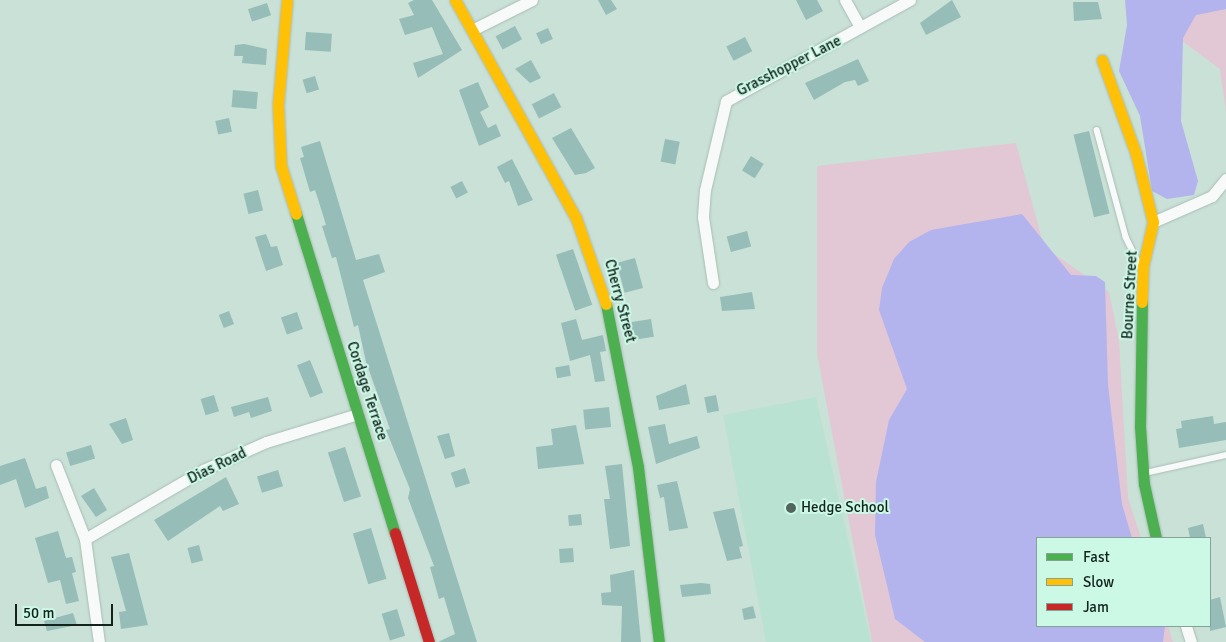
<!DOCTYPE html>
<html>
<head>
<meta charset="utf-8">
<style>
  body { margin:0 }
  #map { position:relative; width:1226px; height:642px; overflow:hidden; background:#c9e1d7; font-family:Signika,sans-serif }
  div>[style] { position:absolute }
  .built>* { inset:0; background:#bae2d2 }
  .green>* { inset:0; background:#e2c7d5 }
  .water>* { inset:0; background:#b3b4ed }
  .building>* { inset:0; background:#96bdb7; transform-origin:0 0 }
  .roads { filter:drop-shadow(0 0 1px #a9bcb4) drop-shadow(0 0 1px #a9bcb4) }
  .lane>* { height:5.5px; margin:-2.75px; padding:0 2.75px; transform-origin:2.75px; border-radius:2.75px; background:#f7faf9 }
  .street>* { height:11px; margin:-5.5px; padding:0 5.5px; transform-origin:5.5px; border-radius:5.5px; background:#f7faf9 }
  .fast>* { height:11px; margin:-5.5px; padding:0 5.5px; transform-origin:5.5px; border-radius:5.5px; background:#4caf50 }
  .slow>* { height:11px; margin:-5.5px; padding:0 5.5px; transform-origin:5.5px; border-radius:5.5px; background:#ffc107 }
  .jam>* { height:11px; margin:-5.5px; padding:0 5.5px; transform-origin:5.5px; border-radius:5.5px; background:#c62828 }
  .dots>* { width:14px; height:14px; translate:-50% -50%; box-sizing:border-box; border:2px solid #ccf8e6; border-radius:50% }
  span { translate:-50% -50%; white-space:nowrap; text-align:center; line-height:1.15; -webkit-text-stroke:4px #ccf8e6; paint-order:stroke }
  .street-label { font-size:15px; color:#12231c }
  .poi-label { font-size:15px; color:#12231c }
  .left { translate:0 -50%; text-align:left }
  .legend { position:absolute; left:1036px; top:537px; width:175px; height:90px; box-sizing:border-box; background:#ccf8e6; border:1px solid #82a395; margin:0; padding:6px 9px; list-style:none; font-size:15px; color:#12231c }
  .legend li { display:flex; align-items:center; gap:10px; height:25px }
  .legend b { width:25px; border:1px solid #82a395 }
  .scale { position:absolute; left:15px; top:604px; width:98px; height:22px; box-sizing:border-box; border:2px solid #12231c; border-top:0; padding-left:6px; font-size:15px; line-height:18px; white-space:nowrap; color:#12231c; -webkit-text-stroke:4px #ccf8e6; paint-order:stroke }
</style>
</head>
<body>
<div id="map">
  <div class="built">
    <div style="clip-path:polygon(816px 397px,871px 642px,766px 642px,723px 415px)"></div>
  </div>
  <div class="green">
    <div style="clip-path:polygon(1127px 0,1226px 0,1226px 111px,1220px 69px)"></div>
    <div style="clip-path:polygon(1016px 143px,1044px 247px,1109px 292px,1119px 341px,1128px 498px,1141px 538px,1037px 538px,1037px 626px,1168px 626px,1173px 642px,872px 642px,817px 354px,817px 166px)"></div>
  </div>
  <div class="water">
    <div style="clip-path:polygon(1125px 0,1226px 0,1226px 9px,1196px 15px,1183px 38px,1181px 121px,1198px 181px,1194px 195px,1167px 199px,1152px 191px,1140px 116px,1119px 71px,1127px 25px)"></div>
    <div style="clip-path:polygon(1022px 214px,1071px 275px,1096px 276px,1105px 282px,1108px 385px,1122px 504px,1132px 538px,1037px 538px,1037px 626px,1165px 626px,1163px 642px,925px 642px,895px 619px,875px 535px,876px 482px,889px 420px,907px 389px,879px 310px,882px 288px,894px 259px,909px 242px,931px 230px)"></div>
  </div>
  <div class="building">
    <div style="clip-path:polygon(414px 0,432px 0,462px 50px,418px 78px,413px 63px,443px 54px,432px 27px,405px 35px,399px 19px,414px 15px,408px 3px)"></div>
    <div style="clip-path:polygon(598px 0,611px 0,617px 9px,606px 15px)"></div>
    <div style="clip-path:polygon(796px 0,817px 0,823px 11px,806px 20px)"></div>
    <div style="clip-path:polygon(952px 0,961px 17px,926px 35px,920px 23px)"></div>
    <div style="clip-path:polygon(1073px 2px,1098px 2px,1102px 19px,1074px 21px)"></div>
    <div style="left:267px;top:3px;width:13px;height:20px;rotate:72deg"></div>
    <div style="left:515px;top:26px;width:15px;height:22px;rotate:62deg"></div>
    <div style="left:548px;top:28px;width:12px;height:13px;rotate:66deg"></div>
    <div style="left:306px;top:32px;width:26px;height:18px;rotate:4deg"></div>
    <div style="left:745px;top:37px;width:16px;height:21px;rotate:63deg"></div>
    <div style="clip-path:polygon(244px 44px,267px 49px,266px 65px,242px 63px,243px 56px,234px 56px,235px 45px)"></div>
    <div style="clip-path:polygon(858px 59px,869px 81px,858px 86px,855px 80px,845px 82px,814px 100px,805px 83px)"></div>
    <div style="clip-path:polygon(531px 60px,541px 78px,530px 83px,515px 69px)"></div>
    <div style="left:315px;top:76px;width:14px;height:13px;rotate:73deg"></div>
    <div style="clip-path:polygon(478px 82px,489px 107px,480px 112px,488px 128px,496px 124px,501px 136px,479px 146px,459px 90px)"></div>
    <div style="left:233px;top:90px;width:25px;height:17px;rotate:5deg"></div>
    <div style="left:554px;top:93px;width:16px;height:25px;rotate:63deg"></div>
    <div style="left:229px;top:118px;width:14px;height:14px;rotate:78deg"></div>
    <div style="clip-path:polygon(571px 128px,595px 168px,586px 173px,575px 175px,552px 138px)"></div>
    <div style="left:1089px;top:131px;width:85px;height:16px;rotate:76deg"></div>
    <div style="left:665px;top:139px;width:15px;height:23px;rotate:11deg"></div>
    <div style="clip-path:polygon(320px 141px,356px 260px,379px 254px,385px 272px,363px 280px,477px 642px,438px 642px,455px 634px,444px 597px,439px 599px,430px 567px,434px 566px,408px 498px,410px 489px,386px 430px,390px 429px,366px 362px,358px 325px,354px 327px,336px 257px,332px 258px,322px 226px,326px 225px,318px 199px,315px 190px,310px 192px,300px 158px,304px 157px,301px 147px)"></div>
    <div style="left:751px;top:156px;width:15px;height:17px;rotate:32deg"></div>
    <div style="clip-path:polygon(512px 159px,533px 200px,518px 206px,509px 181px,505px 183px,497px 167px)"></div>
    <div style="left:462px;top:181px;width:13px;height:13px;rotate:63deg"></div>
    <div style="left:258px;top:190px;width:21px;height:15px;rotate:76deg"></div>
    <div style="left:747px;top:231px;width:16px;height:21px;rotate:75deg"></div>
    <div style="clip-path:polygon(266px 234px,271px 247px,277px 246px,283px 265px,266px 271px,255px 237px)"></div>
    <div style="left:573px;top:249px;width:59px;height:18px;rotate:71deg"></div>
    <div style="left:635px;top:258px;width:31px;height:19px;rotate:75deg"></div>
    <div style="clip-path:polygon(752px 292px,755px 309px,722px 311px,720px 297px)"></div>
    <div style="left:229px;top:311px;width:14px;height:11px;rotate:69deg"></div>
    <div style="left:297px;top:312px;width:18px;height:17px;rotate:71deg"></div>
    <div style="clip-path:polygon(576px 319px,582px 340px,603px 335px,606px 351px,600px 352px,605px 381px,595px 382px,590px 355px,570px 361px,561px 323px)"></div>
    <div style="left:651px;top:319px;width:18px;height:21px;rotate:81deg"></div>
    <div style="left:310px;top:360px;width:35px;height:14px;rotate:68deg"></div>
    <div style="left:569px;top:365px;width:11px;height:14px;rotate:80deg"></div>
    <div style="clip-path:polygon(686px 384px,690px 404px,659px 410px,656px 396px)"></div>
    <div style="left:214px;top:395px;width:17px;height:14px;rotate:73deg"></div>
    <div style="left:716px;top:395px;width:16px;height:12px;rotate:79deg"></div>
    <div style="clip-path:polygon(268px 397px,272px 411px,251px 418px,249px 412px,234px 417px,231px 407px)"></div>
    <div style="left:609px;top:407px;width:20px;height:26px;rotate:84deg"></div>
    <div style="clip-path:polygon(1213px 416px,1214px 424px,1226px 422px,1226px 440px,1179px 448px,1176px 429px,1182px 428px,1181px 421px)"></div>
    <div style="clip-path:polygon(126px 418px,133px 440px,122px 444px,109px 424px)"></div>
    <div style="clip-path:polygon(665px 424px,669px 444px,697px 436px,700px 448px,656px 464px,648px 427px)"></div>
    <div style="clip-path:polygon(576px 425px,584px 464px,538px 469px,536px 447px,553px 445px,551px 429px)"></div>
    <div style="clip-path:polygon(449px 433px,455px 456px,445px 459px,437px 436px)"></div>
    <div style="left:91px;top:445px;width:14px;height:26px;rotate:73deg"></div>
    <div style="left:345px;top:447px;width:52px;height:18px;rotate:72deg"></div>
    <div style="clip-path:polygon(25px 458px,36px 489px,46px 486px,49px 498px,25px 508px,16px 479px,0 485px,0 466px)"></div>
    <div style="clip-path:polygon(622px 464px,630px 546px,610px 549px,604px 499px,610px 499px,605px 466px)"></div>
    <div style="left:465px;top:468px;width:16px;height:15px;rotate:72deg"></div>
    <div style="left:278px;top:470px;width:17px;height:22px;rotate:73deg"></div>
    <div style="clip-path:polygon(226px 477px,239px 504px,223px 511px,220px 506px,168px 541px,154px 520px)"></div>
    <div style="clip-path:polygon(677px 481px,688px 528px,669px 531px,664px 497px,660px 498px,657px 485px)"></div>
    <div style="clip-path:polygon(94px 488px,107px 510px,96px 517px,81px 496px)"></div>
    <div style="clip-path:polygon(734px 508px,743px 546px,739px 547px,742px 558px,727px 561px,713px 512px)"></div>
    <div style="left:581px;top:514px;width:11px;height:13px;rotate:85deg"></div>
    <div style="clip-path:polygon(1203px 524px,1206px 538px,1190px 538px,1188px 528px)"></div>
    <div style="left:371px;top:528px;width:53px;height:19px;rotate:73deg"></div>
    <div style="clip-path:polygon(58px 531px,66px 558px,72px 557px,76px 572px,72px 573px,79px 601px,66px 604px,60px 580px,48px 583px,35px 538px)"></div>
    <div style="left:199px;top:545px;width:16px;height:12px;rotate:75deg"></div>
    <div style="left:573px;top:548px;width:14px;height:14px;rotate:86deg"></div>
    <div style="clip-path:polygon(129px 553px,148px 625px,121px 629px,119px 612px,126px 611px,111px 557px)"></div>
    <div style="clip-path:polygon(634px 570px,641px 642px,621px 642px,622px 606px,602px 605px,601px 593px,611px 592px,610px 575px)"></div>
    <div style="clip-path:polygon(701px 583px,710px 584px,711px 594px,682px 597px,680px 585px)"></div>
    <div style="clip-path:polygon(1220px 597px,1226px 627px,1210px 631px,1210px 600px)"></div>
    <div style="clip-path:polygon(753px 606px,756px 618px,744px 620px,742px 609px)"></div>
    <div style="left:397px;top:609px;width:28px;height:16px;rotate:73deg"></div>
    <div style="clip-path:polygon(73px 613px,77px 625px,47px 631px,44px 621px)"></div>
  </div>
  <div class="roads">
    <div class="lane">
      <div style="left:1097px;top:130px;width:111px;rotate:74.8deg"></div>
      <div style="left:1126px;top:237px;width:32px;rotate:64deg"></div>
      <div style="left:1145px;top:473px;width:83px;rotate:-12.5deg"></div>
    </div>
    <div class="street">
      <div style="left:845px;top:0;width:31px;rotate:61deg"></div>
      <div style="left:472px;top:30px;width:67px;rotate:-26.6deg"></div>
      <div style="left:1153px;top:222px;width:64px;rotate:-23.8deg"></div>
      <div style="left:1212px;top:196px;width:22px;rotate:-51deg"></div>
      <div style="left:713px;top:283px;width:67px;rotate:-98.6deg"></div>
      <div style="left:703px;top:217px;width:27px;rotate:-86deg"></div>
      <div style="left:705px;top:190px;width:91px;rotate:-76.7deg"></div>
      <div style="left:726px;top:101px;width:210px;rotate:-28.8deg"></div>
      <div style="left:56px;top:465px;width:79px;rotate:68.6deg"></div>
      <div style="left:85px;top:539px;width:104px;rotate:82.3deg"></div>
      <div style="left:85px;top:539px;width:137px;rotate:-30.3deg"></div>
      <div style="left:203px;top:470px;width:69px;rotate:-24deg"></div>
      <div style="left:266px;top:442px;width:96px;rotate:-16.9deg"></div>
      <div style="left:1186px;top:626px;width:17px;rotate:73deg"></div>
    </div>
    <div class="fast">
      <div style="left:296px;top:214px;width:334px;rotate:72.8deg"></div>
      <div style="left:1142px;top:302px;width:124px;rotate:90.9deg"></div>
      <div style="left:1140px;top:426px;width:58px;rotate:86.1deg"></div>
      <div style="left:1144px;top:484px;width:55px;rotate:77.5deg"></div>
      <div style="left:606px;top:304px;width:166px;rotate:78.9deg"></div>
      <div style="left:638px;top:467px;width:176px;rotate:83.2deg"></div>
    </div>
    <div class="slow">
      <div style="left:287px;top:0;width:105px;rotate:94.9deg"></div>
      <div style="left:278px;top:105px;width:61px;rotate:87.2deg"></div>
      <div style="left:281px;top:166px;width:50px;rotate:72.6deg"></div>
      <div style="left:455px;top:0;width:249px;rotate:61deg"></div>
      <div style="left:576px;top:218px;width:91px;rotate:70.8deg"></div>
      <div style="left:1102px;top:60px;width:100px;rotate:70.1deg"></div>
      <div style="left:1136px;top:154px;width:70px;rotate:76deg"></div>
      <div style="left:1153px;top:222px;width:45px;rotate:102.8deg"></div>
      <div style="left:1143px;top:266px;width:36px;rotate:92deg"></div>
    </div>
    <div class="jam">
      <div style="left:395px;top:533px;width:114px;rotate:72.7deg"></div>
    </div>
  </div>
  <div class="dots">
    <div style="left:791px;top:508px;background:#52665d"></div>
  </div>
  <div class="street-label">
    <span style="left:789px;top:66px;rotate:-27deg">Grasshopper Lane</span>
    <span style="left:1130px;top:295px;rotate:-87deg">Bourne Street</span>
    <span style="left:620px;top:301px;rotate:75deg">Cherry Street</span>
    <span style="left:367px;top:391px;rotate:72deg">Cordage Terrace</span>
    <span style="left:217px;top:466px;rotate:-26deg">Dias Road</span>
  </div>
  <div class="poi-label">
    <span class="left" style="left:801px;top:508px">Hedge School</span>
  </div>
  <ul class="legend">
  <li><b style="height:6px;background:#4caf50"></b>Fast</li>
  <li><b style="height:6px;background:#ffc107"></b>Slow</li>
  <li><b style="height:6px;background:#c62828"></b>Jam</li>
  </ul>
  <div class="scale">50 m</div>
</div>
</body>
</html>
